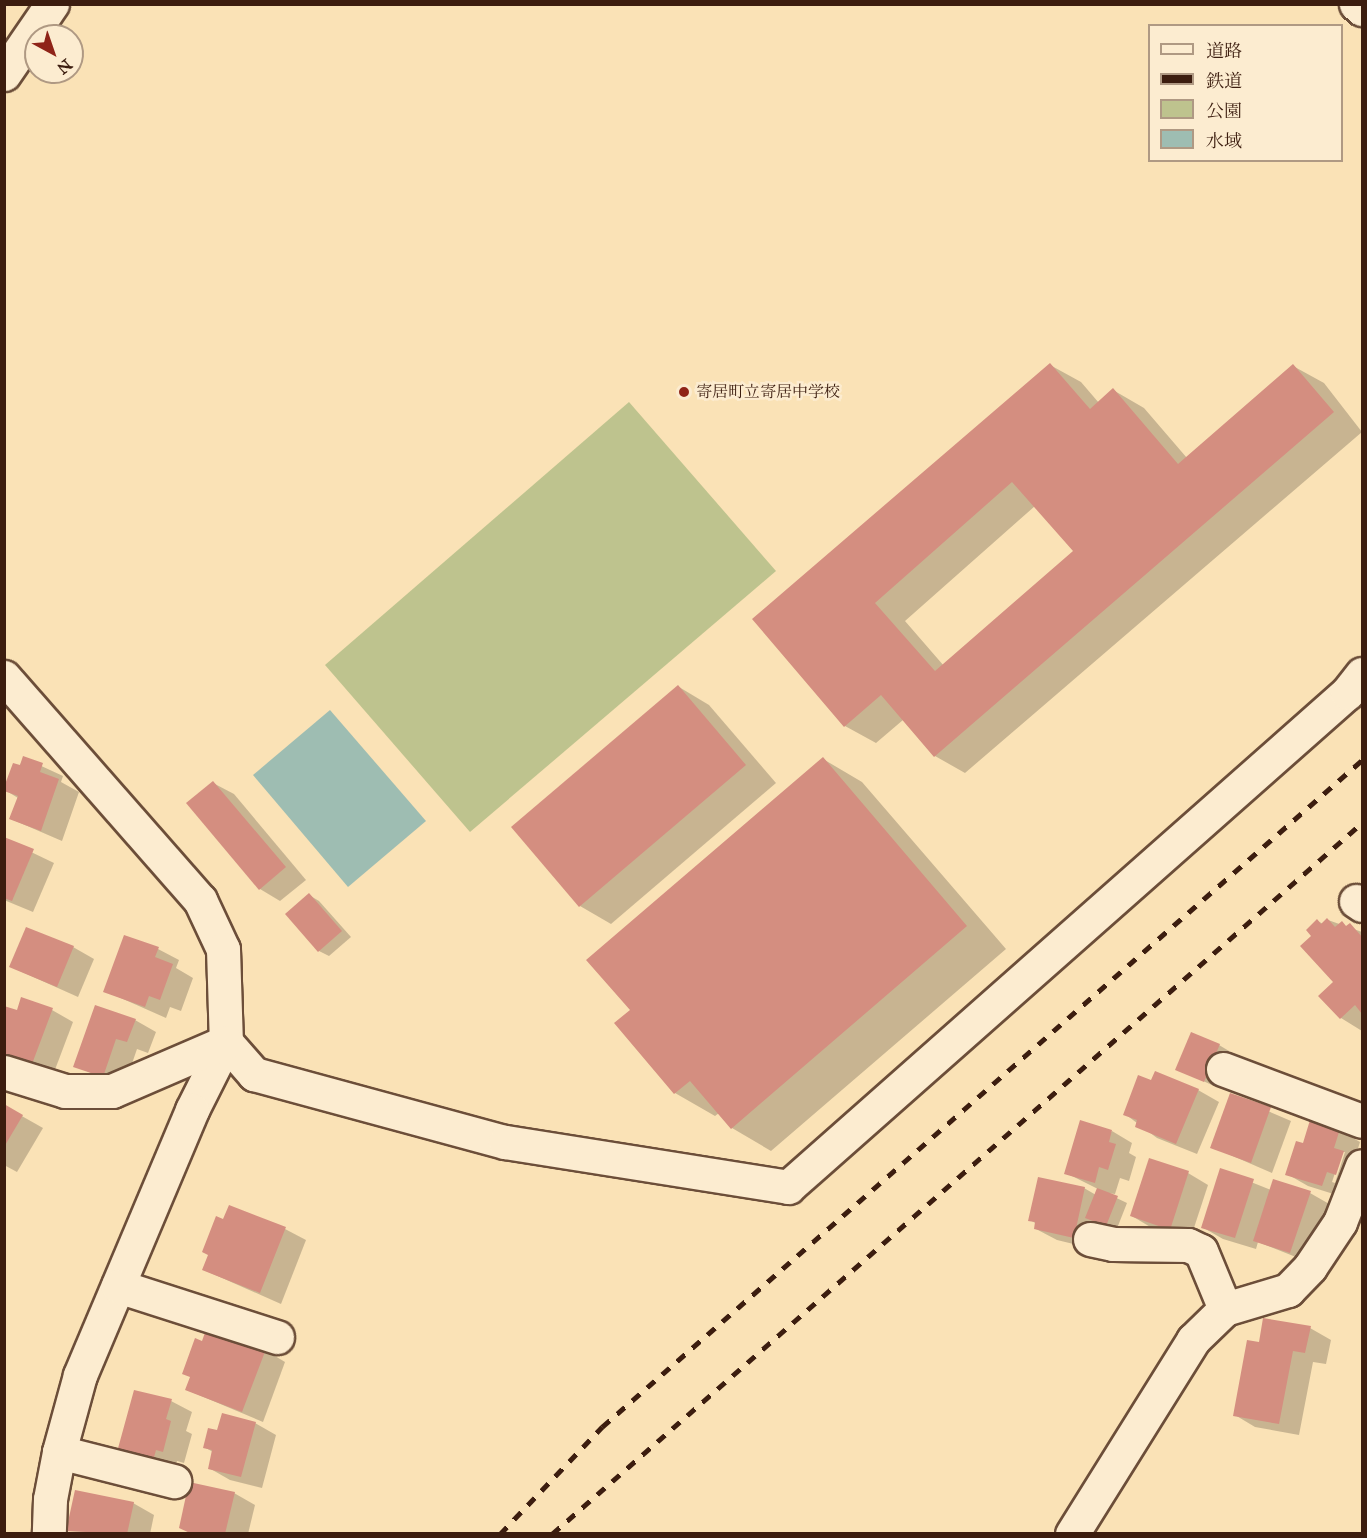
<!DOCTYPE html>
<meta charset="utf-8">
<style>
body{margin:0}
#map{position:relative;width:1367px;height:1538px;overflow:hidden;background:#fae2b6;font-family:"IM FELL Great Primer","Noto Serif JP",serif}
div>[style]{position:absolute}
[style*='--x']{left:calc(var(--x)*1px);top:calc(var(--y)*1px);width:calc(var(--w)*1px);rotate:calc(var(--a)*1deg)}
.green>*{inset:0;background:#bec38e}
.water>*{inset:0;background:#9ebdb2}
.shadow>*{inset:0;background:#0003}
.building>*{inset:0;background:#d48e80}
.roads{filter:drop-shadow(2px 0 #6c4e39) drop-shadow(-2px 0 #6c4e39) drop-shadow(0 2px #6c4e39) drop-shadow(0 -2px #6c4e39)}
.minor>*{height:33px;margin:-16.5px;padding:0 16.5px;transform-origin:16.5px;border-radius:16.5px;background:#fcecd0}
.rail>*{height:4.5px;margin-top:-2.25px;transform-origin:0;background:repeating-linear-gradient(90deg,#3c1d0f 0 10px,transparent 0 20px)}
.dots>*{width:16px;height:16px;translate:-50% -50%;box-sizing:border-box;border:3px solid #fcecd0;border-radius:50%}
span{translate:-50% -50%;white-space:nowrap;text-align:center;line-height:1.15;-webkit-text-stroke:5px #fcecd0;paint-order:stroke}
.poi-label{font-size:16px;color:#3c1d0f}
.left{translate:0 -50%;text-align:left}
.frame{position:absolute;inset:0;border:6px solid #3c1d0f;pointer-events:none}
.legend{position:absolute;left:1148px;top:24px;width:195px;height:138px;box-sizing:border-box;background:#fcecd0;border:2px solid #af9983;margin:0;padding:8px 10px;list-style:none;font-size:18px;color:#3c1d0f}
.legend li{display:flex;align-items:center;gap:12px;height:30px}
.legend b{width:30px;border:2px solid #af9983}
.north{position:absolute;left:24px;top:24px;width:60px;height:60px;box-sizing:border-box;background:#fcecd0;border:2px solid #af9983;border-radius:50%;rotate:140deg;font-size:16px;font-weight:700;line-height:24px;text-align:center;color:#3c1d0f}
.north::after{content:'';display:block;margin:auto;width:21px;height:27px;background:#8f2418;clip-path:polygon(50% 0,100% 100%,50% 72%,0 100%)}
</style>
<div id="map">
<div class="green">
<i style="clip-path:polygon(629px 402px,776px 571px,470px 832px,325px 665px)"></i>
</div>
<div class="water">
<i style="clip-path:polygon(330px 710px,426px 821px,348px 887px,253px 775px)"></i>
</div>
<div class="shadow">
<i style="clip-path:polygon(evenodd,1050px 365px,1081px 382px,1099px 403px,1113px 390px,1144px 408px,1187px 458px,1293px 366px,1324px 383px,1362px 432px,965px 773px,935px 756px,903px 720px,876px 743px,845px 726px,754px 619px,1050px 365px,1035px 506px,1075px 551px,944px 666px,905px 621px,1035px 506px)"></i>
<i style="clip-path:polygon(679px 687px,709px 705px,776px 783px,611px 924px,580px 906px)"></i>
<i style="clip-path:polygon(24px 758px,63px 776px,61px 782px,79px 792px,62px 841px,11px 819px,18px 798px,5px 790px)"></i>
<i style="clip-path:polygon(823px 759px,862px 782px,1006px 949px,771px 1151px,732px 1128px,719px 1113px,715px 1116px,675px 1093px,616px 1024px,632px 1011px)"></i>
<i style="clip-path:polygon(213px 783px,234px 794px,306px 880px,280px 901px,260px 889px)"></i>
<i style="clip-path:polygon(4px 839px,54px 863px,33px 912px,4px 900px)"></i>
<i style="clip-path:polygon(309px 895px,319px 901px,351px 937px,329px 956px,319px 951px)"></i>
<i style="clip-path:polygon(1328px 920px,1362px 932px,1362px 1031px,1341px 1018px,1320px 996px,1335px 982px,1313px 936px,1318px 921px,1323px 924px)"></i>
<i style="clip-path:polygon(73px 947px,94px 959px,78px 997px,11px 967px)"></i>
<i style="clip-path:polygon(158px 949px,179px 960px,176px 968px,193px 978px,181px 1011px,170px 1007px,166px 1018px,105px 991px)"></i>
<i style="clip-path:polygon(52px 1010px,73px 1022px,53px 1075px,4px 1053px,18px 1011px)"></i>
<i style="clip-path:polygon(135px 1020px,156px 1032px,148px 1053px,137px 1049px,124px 1087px,75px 1066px)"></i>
<i style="clip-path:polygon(1219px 1045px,1229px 1051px,1214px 1086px,1177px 1069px)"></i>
<i style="clip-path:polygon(1152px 1081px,1198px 1090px,1219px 1102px,1197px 1154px,1157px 1138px,1125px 1114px)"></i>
<i style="clip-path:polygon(1231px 1095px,1291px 1121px,1272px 1173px,1212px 1147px)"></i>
<i style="clip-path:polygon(4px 1106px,43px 1128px,17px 1172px,4px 1165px)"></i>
<i style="clip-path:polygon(evenodd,1339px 1130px,1360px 1142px,1343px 1197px,1308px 1186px,1287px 1174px,1304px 1145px,1339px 1130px,1342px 1152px,1345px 1152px,1335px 1183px,1332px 1182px,1342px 1152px)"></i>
<i style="clip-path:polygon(1112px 1131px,1132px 1143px,1129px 1153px,1136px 1157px,1129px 1181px,1120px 1178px,1115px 1194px,1106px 1193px,1127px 1203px,1116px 1231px,1100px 1224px,1094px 1249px,1057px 1240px,1036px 1229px,1037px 1224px,1030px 1220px,1084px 1188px,1096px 1195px,1098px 1189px,1066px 1173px)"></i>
<i style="clip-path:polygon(1221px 1170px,1271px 1190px,1310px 1193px,1331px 1205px,1311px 1263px,1258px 1242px,1256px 1249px,1223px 1239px,1202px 1227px)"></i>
<i style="clip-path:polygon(1188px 1173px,1208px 1185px,1190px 1240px,1152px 1228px,1132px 1216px)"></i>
<i style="clip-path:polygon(285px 1229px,306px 1240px,281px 1304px,204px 1270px)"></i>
<i style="clip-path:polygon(1310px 1328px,1331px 1340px,1326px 1364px,1313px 1362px,1299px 1435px,1255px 1427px,1235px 1415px,1260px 1344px)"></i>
<i style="clip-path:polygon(265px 1350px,285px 1362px,263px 1422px,187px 1390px)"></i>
<i style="clip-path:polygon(171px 1401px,192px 1412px,186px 1431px,192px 1434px,184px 1463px,177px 1461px,174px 1472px,139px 1463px)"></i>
<i style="clip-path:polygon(255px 1423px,276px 1435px,262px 1488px,230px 1480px,209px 1468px,213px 1452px,204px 1447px,219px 1432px)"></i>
<i style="clip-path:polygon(234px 1493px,255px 1505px,248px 1534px,192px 1534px)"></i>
<i style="clip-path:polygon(133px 1503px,154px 1515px,150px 1534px,68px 1531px)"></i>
</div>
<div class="building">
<i style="clip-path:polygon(evenodd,1050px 363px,1090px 409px,1113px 388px,1178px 464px,1293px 364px,1334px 412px,934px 757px,881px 695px,844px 727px,752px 619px,1050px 363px,1012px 482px,1073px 551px,935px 671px,875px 603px,1012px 482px)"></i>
<i style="clip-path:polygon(678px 685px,746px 765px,579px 907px,511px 827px)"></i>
<i style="clip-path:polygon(23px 756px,43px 763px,40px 772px,59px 779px,41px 831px,9px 819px,18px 796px,4px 791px,4px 787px,13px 763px,20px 765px)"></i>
<i style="clip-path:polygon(823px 757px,967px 926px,731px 1129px,690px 1081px,674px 1094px,614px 1023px,630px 1010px,586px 960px)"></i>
<i style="clip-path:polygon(213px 781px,286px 867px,259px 890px,186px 803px)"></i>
<i style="clip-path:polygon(4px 837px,34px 849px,12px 901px,4px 898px)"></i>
<i style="clip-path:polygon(309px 893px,342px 931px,318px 952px,285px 914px)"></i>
<i style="clip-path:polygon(1327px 918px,1335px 927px,1342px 921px,1346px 926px,1350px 923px,1362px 937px,1362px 1014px,1355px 1005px,1340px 1019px,1318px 996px,1333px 982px,1300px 946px,1311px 936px,1306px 930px,1317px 919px,1321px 924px)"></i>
<i style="clip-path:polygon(26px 927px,74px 946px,57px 987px,9px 967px)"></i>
<i style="clip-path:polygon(124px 935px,159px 947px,155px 957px,173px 964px,160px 1000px,149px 996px,145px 1007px,103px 992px)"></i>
<i style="clip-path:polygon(21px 997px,53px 1008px,32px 1064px,4px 1054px,4px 1006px,17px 1010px)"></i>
<i style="clip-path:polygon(95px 1005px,136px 1019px,127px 1042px,116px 1039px,103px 1077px,73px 1067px)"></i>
<i style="clip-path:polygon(1191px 1032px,1220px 1044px,1204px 1082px,1175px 1070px)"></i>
<i style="clip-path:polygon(1155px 1071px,1199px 1089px,1176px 1144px,1135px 1127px,1137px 1120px,1123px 1115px,1138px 1075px,1151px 1080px)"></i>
<i style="clip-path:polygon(1230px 1093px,1271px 1107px,1251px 1163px,1210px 1148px)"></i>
<i style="clip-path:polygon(4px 1104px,23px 1115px,4px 1147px)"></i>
<i style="clip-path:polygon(1080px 1120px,1112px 1130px,1109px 1142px,1116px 1144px,1108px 1170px,1099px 1167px,1095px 1183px,1064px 1174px)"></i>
<i style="clip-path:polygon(1310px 1120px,1340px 1129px,1334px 1148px,1344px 1151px,1336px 1175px,1327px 1172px,1322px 1186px,1285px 1175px,1296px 1141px,1303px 1143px)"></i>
<i style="clip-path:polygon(1149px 1158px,1189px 1171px,1170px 1230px,1130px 1216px)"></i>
<i style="clip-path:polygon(1220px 1168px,1254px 1179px,1235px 1238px,1201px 1228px)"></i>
<i style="clip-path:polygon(1038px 1177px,1085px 1187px,1074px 1238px,1034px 1229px,1035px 1222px,1028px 1221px)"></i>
<i style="clip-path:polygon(1273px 1179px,1311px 1191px,1290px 1253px,1253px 1241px)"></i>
<i style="clip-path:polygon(1097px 1188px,1118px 1196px,1106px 1226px,1085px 1218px)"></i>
<i style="clip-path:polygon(229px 1205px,286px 1227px,260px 1293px,202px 1270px,208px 1255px,202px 1252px,216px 1216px,223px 1219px)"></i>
<i style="clip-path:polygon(1263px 1318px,1311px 1326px,1305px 1353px,1293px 1351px,1279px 1424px,1233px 1416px,1247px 1340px,1259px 1342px)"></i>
<i style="clip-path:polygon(207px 1327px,266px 1349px,242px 1412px,185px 1390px,190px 1377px,182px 1374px,195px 1338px,202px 1341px)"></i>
<i style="clip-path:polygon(134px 1390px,172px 1399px,166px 1419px,171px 1421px,163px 1452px,156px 1450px,153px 1461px,117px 1452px)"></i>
<i style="clip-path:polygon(222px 1413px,256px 1422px,241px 1477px,208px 1469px,212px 1450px,203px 1448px,208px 1428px,217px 1430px)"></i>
<i style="clip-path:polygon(189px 1482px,235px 1492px,225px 1534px,192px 1534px,179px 1528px)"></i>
<i style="clip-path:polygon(75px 1490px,134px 1502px,127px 1534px,66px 1531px)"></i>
</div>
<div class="roads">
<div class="minor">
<i style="--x:1356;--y:4;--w:8;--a:40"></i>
<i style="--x:4;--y:74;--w:85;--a:-55.6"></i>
<i style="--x:4;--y:677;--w:297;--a:48.7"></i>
<i style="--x:200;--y:900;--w:54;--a:64.9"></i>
<i style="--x:223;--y:949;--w:93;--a:88.2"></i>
<i style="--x:226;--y:1042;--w:76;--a:116.6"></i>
<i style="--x:192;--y:1110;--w:288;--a:112.9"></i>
<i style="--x:80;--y:1375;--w:80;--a:105.3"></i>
<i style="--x:59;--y:1452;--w:48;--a:100.8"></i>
<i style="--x:50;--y:1499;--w:35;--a:92"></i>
<i style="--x:1356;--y:901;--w:7;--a:34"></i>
<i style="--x:226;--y:1042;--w:43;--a:48.8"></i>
<i style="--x:254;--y:1074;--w:260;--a:15.2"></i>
<i style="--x:505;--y:1142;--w:287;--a:9"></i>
<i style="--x:788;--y:1187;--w:746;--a:-41.47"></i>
<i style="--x:1347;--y:693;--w:24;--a:-52"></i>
<i style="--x:1223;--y:1069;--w:148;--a:20.5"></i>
<i style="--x:4;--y:1072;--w:64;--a:17.3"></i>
<i style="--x:65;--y:1091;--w:47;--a:0"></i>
<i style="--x:112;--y:1091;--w:124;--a:-23.3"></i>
<i style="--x:1090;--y:1239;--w:24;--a:12"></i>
<i style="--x:1113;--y:1244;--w:75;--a:0.8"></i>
<i style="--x:1188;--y:1245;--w:14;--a:25"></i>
<i style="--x:1201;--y:1251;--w:63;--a:67.5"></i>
<i style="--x:118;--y:1286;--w:167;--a:17.8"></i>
<i style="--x:59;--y:1452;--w:119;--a:14.2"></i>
<i style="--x:1072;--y:1534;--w:229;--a:-58"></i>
<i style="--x:1193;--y:1340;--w:45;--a:-44.1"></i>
<i style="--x:1225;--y:1309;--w:66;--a:-16.8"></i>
<i style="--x:1288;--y:1290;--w:32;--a:-46"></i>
<i style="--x:1310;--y:1267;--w:54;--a:-56.3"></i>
<i style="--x:1340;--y:1222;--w:60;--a:-68.6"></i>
</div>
</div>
<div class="rail">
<i style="--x:500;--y:1534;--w:148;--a:-46.4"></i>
<i style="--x:602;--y:1427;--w:1011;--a:-41.27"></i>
<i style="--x:552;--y:1534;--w:1078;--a:-41.28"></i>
</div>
<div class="dots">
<i style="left:684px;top:392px;background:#8f2418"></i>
</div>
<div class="poi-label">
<span class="left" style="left:696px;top:392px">寄居町立寄居中学校</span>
</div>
<div class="frame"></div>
<ul class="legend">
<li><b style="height:8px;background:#fcecd0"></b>道路</li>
<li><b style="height:8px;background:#3c1d0f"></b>鉄道</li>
<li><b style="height:16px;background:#bec38e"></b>公園</li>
<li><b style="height:16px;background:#9ebdb2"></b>水域</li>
</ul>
<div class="north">N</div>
</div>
